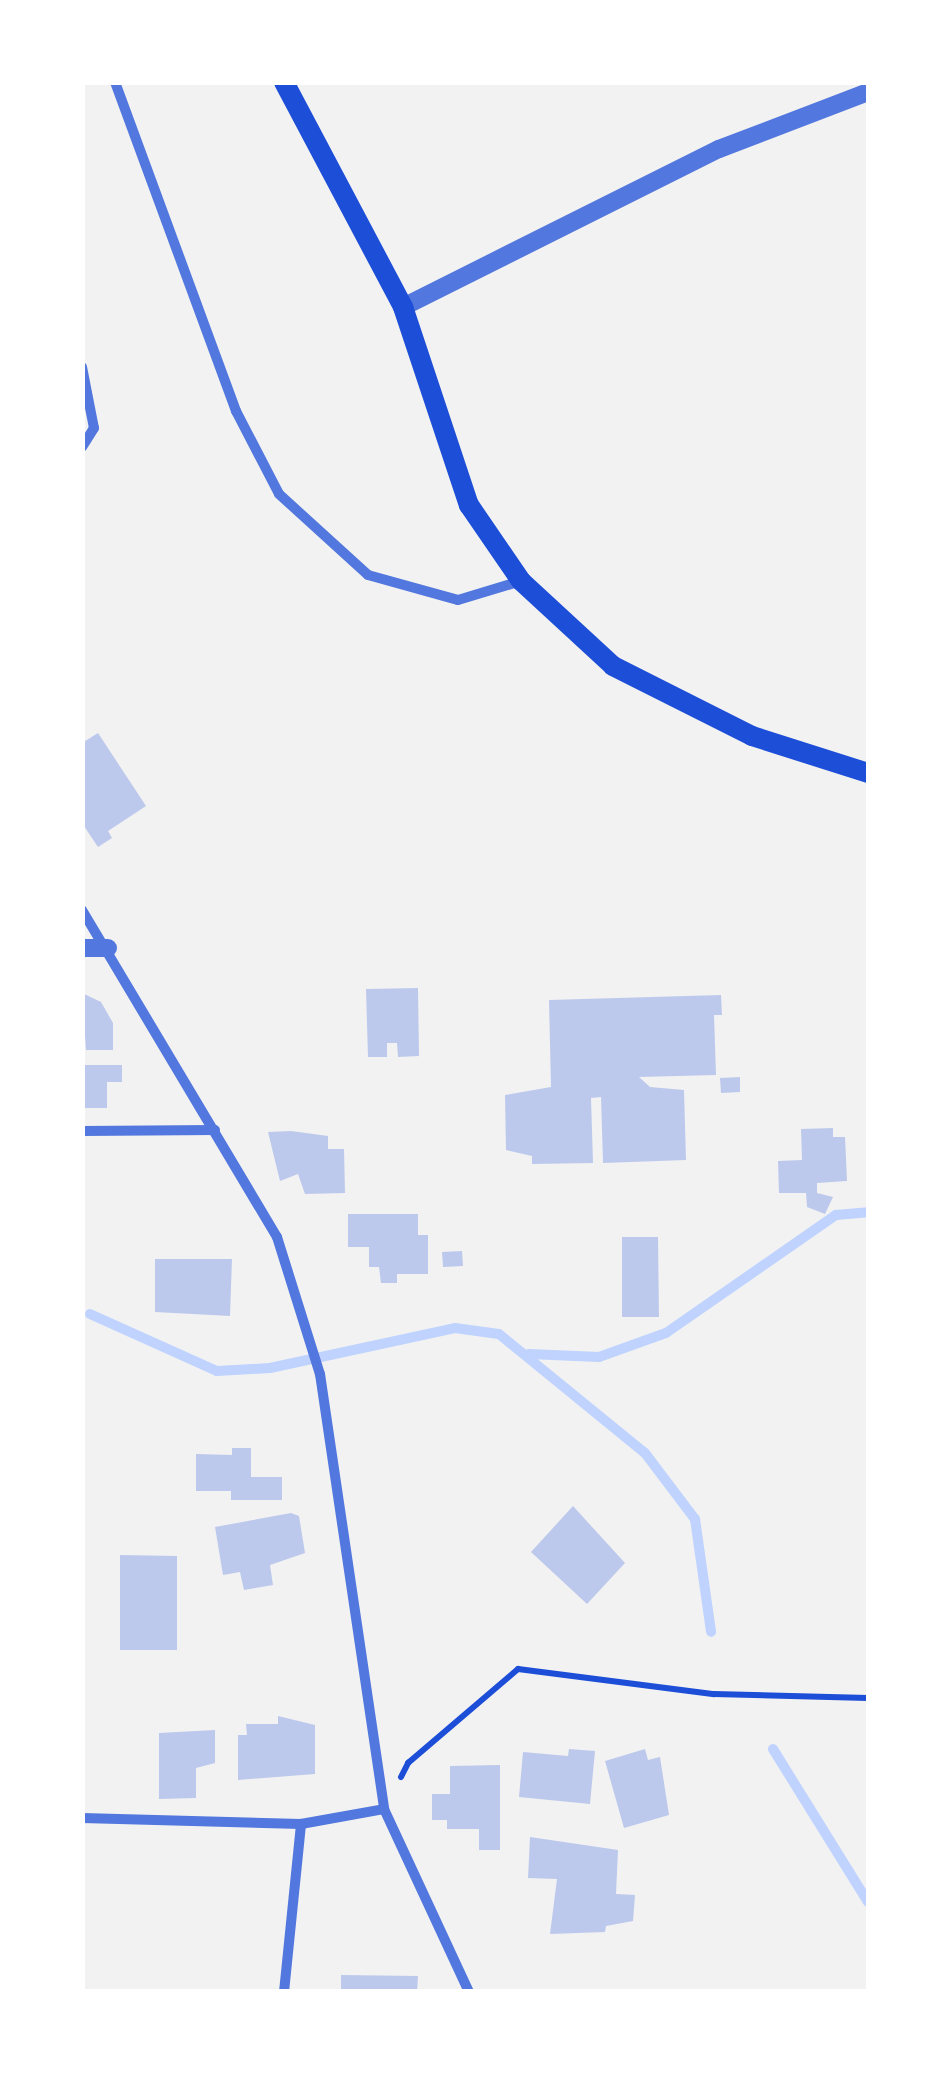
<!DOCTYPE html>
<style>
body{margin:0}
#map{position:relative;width:951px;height:2074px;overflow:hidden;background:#f2f2f2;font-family:Poppins,sans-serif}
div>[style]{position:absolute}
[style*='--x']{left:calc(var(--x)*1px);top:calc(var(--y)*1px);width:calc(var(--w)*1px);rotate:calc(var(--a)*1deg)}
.stream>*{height:10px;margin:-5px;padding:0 5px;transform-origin:5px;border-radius:5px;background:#bfd3fe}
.building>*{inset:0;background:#bdc9ec}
.path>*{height:6px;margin:-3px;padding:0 3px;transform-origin:3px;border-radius:3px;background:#1d4ed8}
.minor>*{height:10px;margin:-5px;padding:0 5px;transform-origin:5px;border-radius:5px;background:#5277de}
.tertiary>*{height:18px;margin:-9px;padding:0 9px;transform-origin:9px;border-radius:9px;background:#5277de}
.secondary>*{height:20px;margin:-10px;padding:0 10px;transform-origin:10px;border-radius:10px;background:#1d4ed8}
span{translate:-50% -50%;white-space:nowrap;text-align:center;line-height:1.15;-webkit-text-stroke:9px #fff;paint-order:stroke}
.frame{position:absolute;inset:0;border:85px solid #fff;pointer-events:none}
</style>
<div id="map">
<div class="stream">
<i style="--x:90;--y:1314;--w:139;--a:24.2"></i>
<i style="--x:217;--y:1371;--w:53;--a:-3.2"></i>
<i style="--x:270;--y:1368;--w:189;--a:-12.2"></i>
<i style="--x:455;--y:1328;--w:44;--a:7.8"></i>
<i style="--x:499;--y:1334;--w:188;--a:39.2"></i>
<i style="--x:645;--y:1453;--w:83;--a:52.9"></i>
<i style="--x:695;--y:1519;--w:114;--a:81.9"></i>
<i style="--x:529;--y:1354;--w:70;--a:2.5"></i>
<i style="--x:599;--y:1357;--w:71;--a:-19.7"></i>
<i style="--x:666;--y:1333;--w:207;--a:-34.8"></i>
<i style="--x:836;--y:1215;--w:32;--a:-5"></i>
<i style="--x:773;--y:1749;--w:180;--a:58.2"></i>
</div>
<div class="building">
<i style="clip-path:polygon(98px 733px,146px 806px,108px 831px,112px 838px,98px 847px,82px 823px,82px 743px)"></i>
<i style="clip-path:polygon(418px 988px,419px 1056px,398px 1057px,397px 1043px,387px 1043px,387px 1057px,368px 1057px,366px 989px)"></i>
<i style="clip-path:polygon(82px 993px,101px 1002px,113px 1023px,113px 1050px,86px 1050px)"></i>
<i style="clip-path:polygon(721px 995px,722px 1015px,714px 1015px,716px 1075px,639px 1077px,650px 1087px,684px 1090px,686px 1160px,603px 1163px,601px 1097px,591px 1098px,593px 1163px,532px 1164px,532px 1156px,506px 1150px,505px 1095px,551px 1087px,549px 1000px)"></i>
<i style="clip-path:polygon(82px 1065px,122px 1065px,122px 1082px,107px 1082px,107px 1108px,82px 1108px)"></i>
<i style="clip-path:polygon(740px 1077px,740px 1092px,721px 1093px,720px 1078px)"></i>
<i style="clip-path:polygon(833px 1128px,833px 1137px,845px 1137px,847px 1181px,817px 1183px,817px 1193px,833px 1197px,825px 1214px,807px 1207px,806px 1193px,779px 1193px,778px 1161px,802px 1160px,801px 1129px)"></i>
<i style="clip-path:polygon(291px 1131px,328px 1136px,328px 1149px,344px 1149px,345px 1193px,305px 1194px,298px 1174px,280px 1181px,268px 1132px)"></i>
<i style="clip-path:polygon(348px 1214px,418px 1214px,418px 1235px,428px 1235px,428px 1274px,397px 1274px,397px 1283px,381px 1283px,379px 1267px,369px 1267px,369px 1247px,348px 1247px)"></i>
<i style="clip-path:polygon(622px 1237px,658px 1237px,659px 1317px,622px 1317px)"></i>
<i style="clip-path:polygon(462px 1251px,463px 1266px,443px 1267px,442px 1252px)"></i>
<i style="clip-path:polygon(155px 1259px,232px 1259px,230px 1316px,155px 1312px)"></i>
<i style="clip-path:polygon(232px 1448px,251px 1448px,251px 1477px,282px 1477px,282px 1500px,231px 1500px,231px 1491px,196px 1491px,196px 1454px,232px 1455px)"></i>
<i style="clip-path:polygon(573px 1506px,625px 1563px,587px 1604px,531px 1552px)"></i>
<i style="clip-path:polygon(291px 1513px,299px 1516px,305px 1553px,270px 1565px,273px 1585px,244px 1590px,240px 1572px,223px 1575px,215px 1527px)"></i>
<i style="clip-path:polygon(120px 1555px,177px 1556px,177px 1650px,120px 1650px)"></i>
<i style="clip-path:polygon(278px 1716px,315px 1725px,315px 1774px,238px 1780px,238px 1735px,247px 1735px,246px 1724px,278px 1724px)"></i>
<i style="clip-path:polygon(215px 1730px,215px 1763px,196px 1768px,196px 1798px,159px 1799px,159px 1733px)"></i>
<i style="clip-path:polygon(569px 1749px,595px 1751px,590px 1804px,519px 1797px,523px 1752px,568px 1756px)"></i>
<i style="clip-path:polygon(645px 1749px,648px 1760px,660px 1757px,669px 1815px,624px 1828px,605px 1761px)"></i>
<i style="clip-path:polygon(500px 1765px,500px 1850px,479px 1850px,479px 1829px,447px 1829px,447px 1820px,432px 1820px,432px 1794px,450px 1794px,450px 1766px)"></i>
<i style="clip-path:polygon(530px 1837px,618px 1850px,616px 1894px,635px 1895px,633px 1921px,606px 1926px,605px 1932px,550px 1934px,557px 1879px,528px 1878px)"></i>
<i style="clip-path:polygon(341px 1975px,418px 1976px,417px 1992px,341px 1992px)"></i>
</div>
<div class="path">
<i style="--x:401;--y:1777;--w:16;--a:-63"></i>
<i style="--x:408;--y:1763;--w:145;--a:-40.5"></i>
<i style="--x:518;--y:1669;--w:198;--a:7.3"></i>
<i style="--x:714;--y:1694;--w:154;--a:1.5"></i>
</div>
<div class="minor">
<i style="--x:115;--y:82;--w:351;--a:69.8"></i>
<i style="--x:236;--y:411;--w:93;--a:62.6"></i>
<i style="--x:279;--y:494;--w:120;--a:42.3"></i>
<i style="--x:368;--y:575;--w:93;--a:15.5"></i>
<i style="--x:458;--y:600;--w:66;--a:-16.8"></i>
<i style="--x:82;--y:367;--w:62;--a:78.9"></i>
<i style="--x:94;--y:428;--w:22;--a:122"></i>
<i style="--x:82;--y:910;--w:381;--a:59.2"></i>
<i style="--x:277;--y:1237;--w:144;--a:72.6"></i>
<i style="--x:320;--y:1374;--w:440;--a:81.6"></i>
<i style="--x:384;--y:1809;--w:202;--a:65.1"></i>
<i style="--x:82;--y:1131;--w:133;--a:-0.4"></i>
<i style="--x:82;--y:1818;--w:219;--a:1.6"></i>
<i style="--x:301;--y:1824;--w:84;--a:-10.2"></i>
<i style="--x:284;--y:1992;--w:169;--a:-84.2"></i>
</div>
<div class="tertiary">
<i style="--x:403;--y:307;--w:353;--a:-26.6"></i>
<i style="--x:719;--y:149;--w:160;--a:-20.9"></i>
<i style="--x:82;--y:948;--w:26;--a:0"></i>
</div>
<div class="secondary">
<i style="--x:284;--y:82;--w:255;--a:62.1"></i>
<i style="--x:403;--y:307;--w:209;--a:71.6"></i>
<i style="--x:469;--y:505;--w:92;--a:55.6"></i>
<i style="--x:521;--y:581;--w:125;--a:42.7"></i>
<i style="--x:613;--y:666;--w:156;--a:26.7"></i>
<i style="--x:752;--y:736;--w:122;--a:17.7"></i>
</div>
<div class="frame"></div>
</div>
